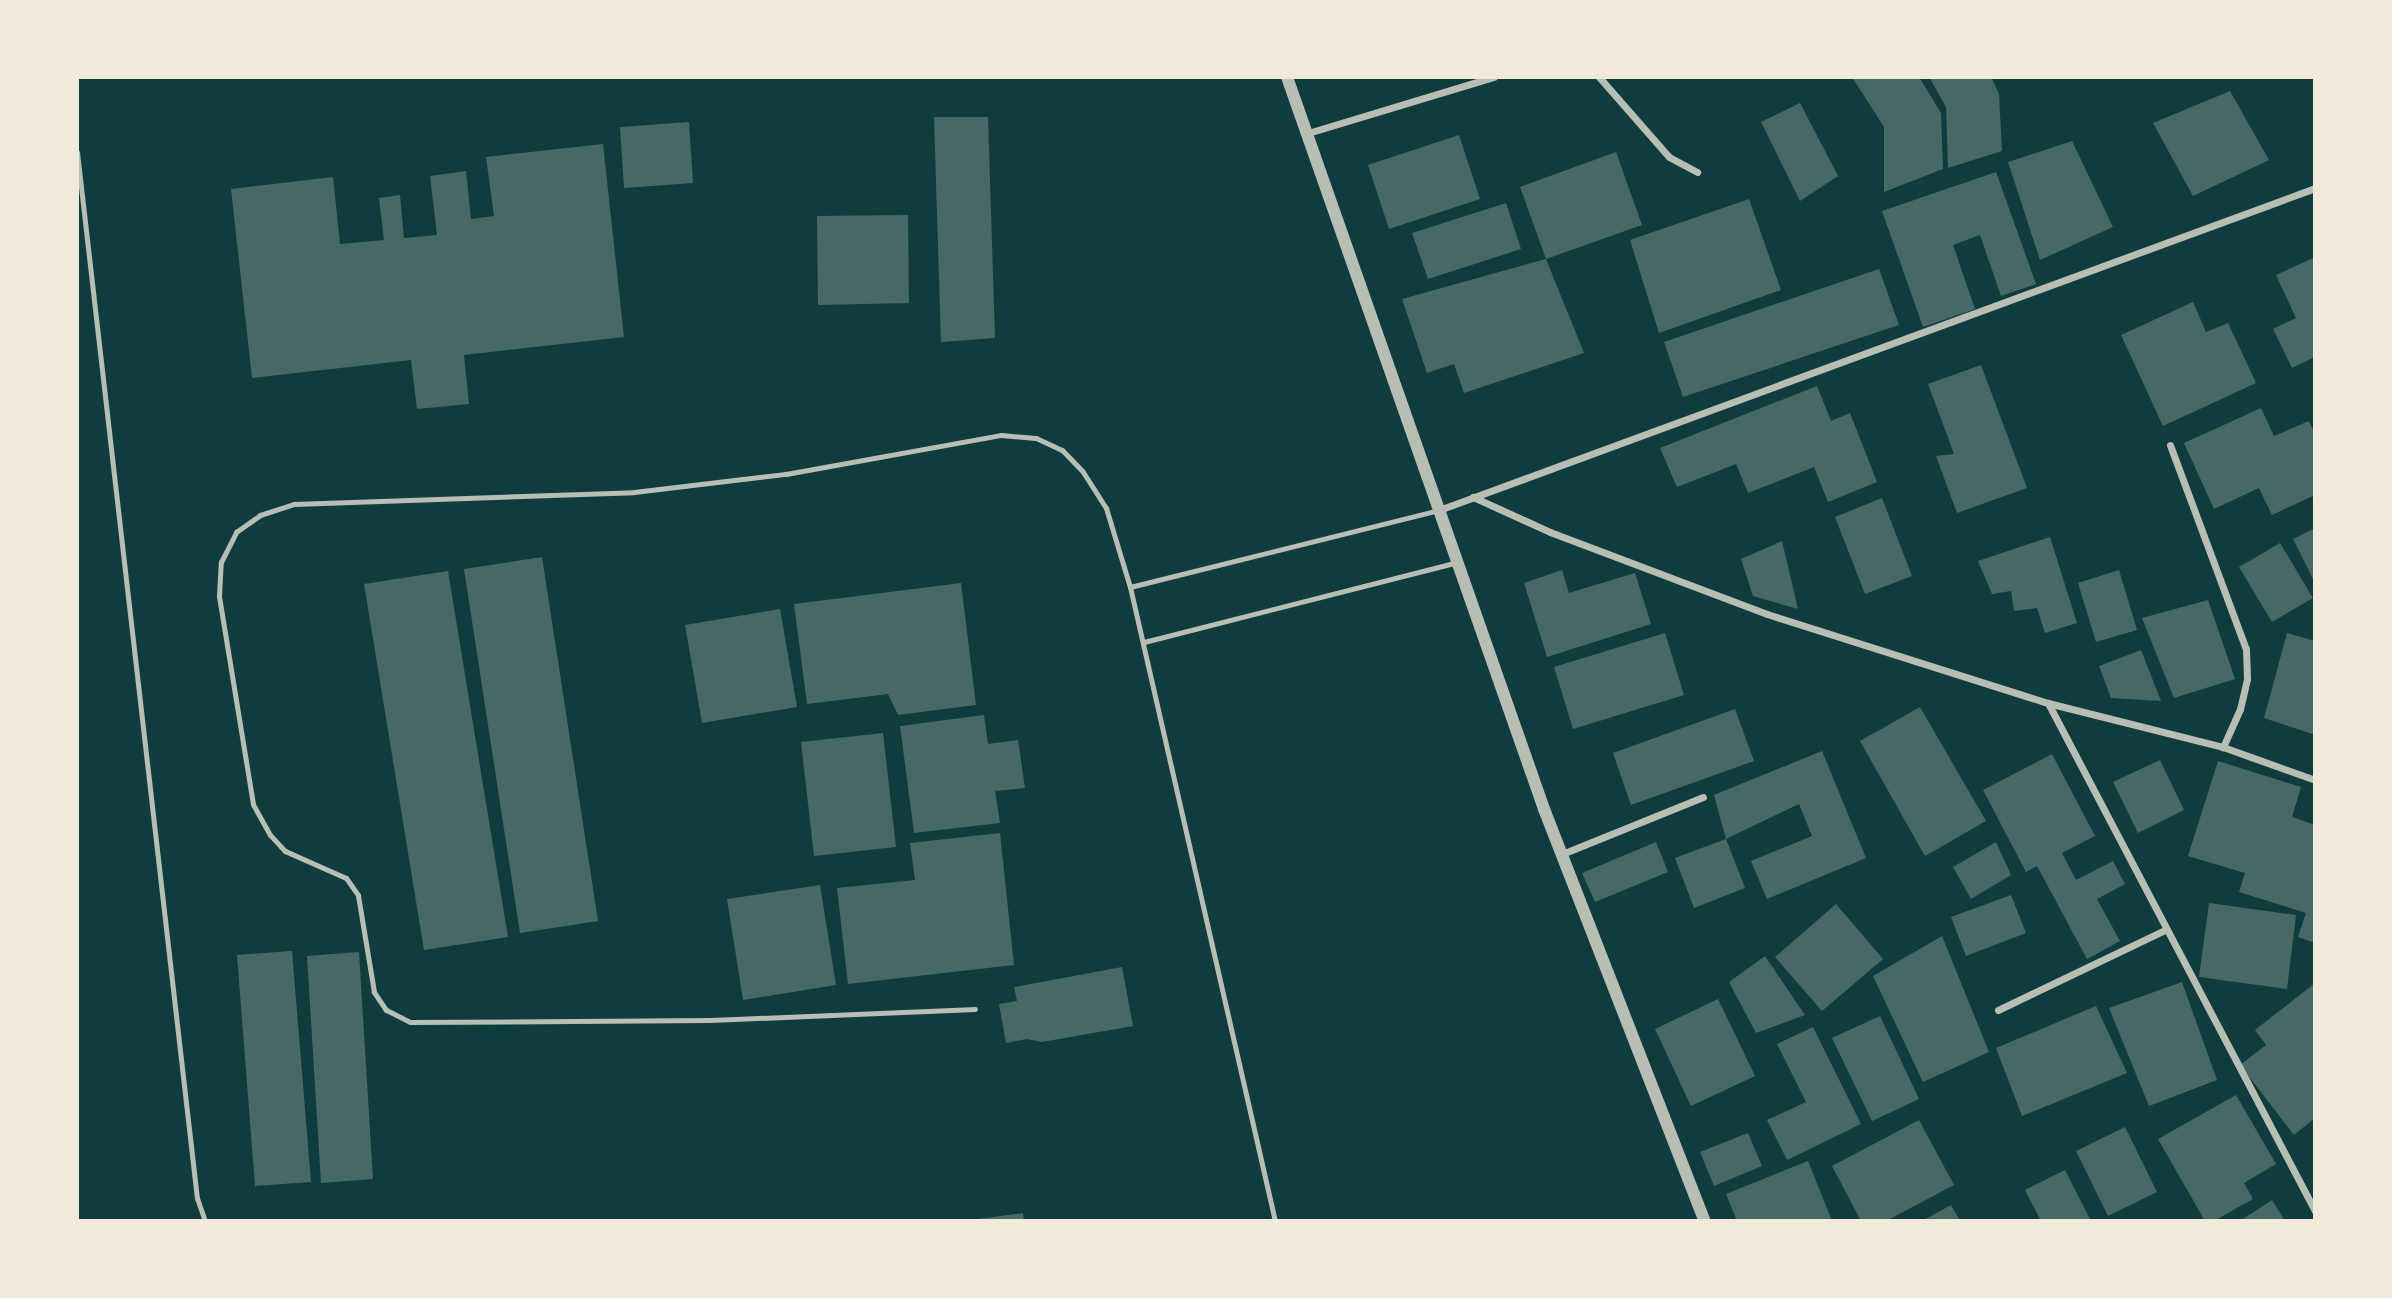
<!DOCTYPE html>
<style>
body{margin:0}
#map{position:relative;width:2392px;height:1298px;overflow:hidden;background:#0f3d3e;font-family:Signika,sans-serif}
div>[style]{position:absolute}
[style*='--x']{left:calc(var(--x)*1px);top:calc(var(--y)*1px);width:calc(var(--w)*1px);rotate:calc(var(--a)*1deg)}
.building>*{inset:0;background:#486865}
.service>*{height:5px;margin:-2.5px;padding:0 2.5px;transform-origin:2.5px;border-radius:2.5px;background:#b8beb3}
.minor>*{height:7px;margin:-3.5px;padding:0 3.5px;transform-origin:3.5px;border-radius:3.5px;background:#b8beb3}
.tertiary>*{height:12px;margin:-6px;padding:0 6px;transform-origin:6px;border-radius:6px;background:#b8beb3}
span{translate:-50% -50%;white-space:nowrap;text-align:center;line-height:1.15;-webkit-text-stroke:5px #f1e9da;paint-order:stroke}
.frame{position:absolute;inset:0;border:79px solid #f1e9da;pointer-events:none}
</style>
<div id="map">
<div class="building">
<i style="clip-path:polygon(1852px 77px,1919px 77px,1941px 113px,1943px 169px,1884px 192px,1884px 127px)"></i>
<i style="clip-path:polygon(1929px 77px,1991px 77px,1999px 94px,2002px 151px,1948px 168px,1946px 107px)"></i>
<i style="clip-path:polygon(2230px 91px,2269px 160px,2193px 196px,2153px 123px)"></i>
<i style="clip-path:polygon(1800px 103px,1838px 176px,1800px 201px,1761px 122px)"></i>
<i style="clip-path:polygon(934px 117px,988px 117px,995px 338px,941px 342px)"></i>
<i style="clip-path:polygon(689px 122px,693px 183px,624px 188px,620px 127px)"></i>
<i style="clip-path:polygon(1459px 135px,1480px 199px,1389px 229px,1368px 165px)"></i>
<i style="clip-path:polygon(2072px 141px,2113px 227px,2040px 260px,2008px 162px)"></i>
<i style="clip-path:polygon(603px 144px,624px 337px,464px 355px,469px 404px,417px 409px,411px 360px,252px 378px,231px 189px,333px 177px,340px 244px,384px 240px,379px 198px,400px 195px,404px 238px,437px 235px,430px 176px,466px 171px,471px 219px,494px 216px,486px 157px)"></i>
<i style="clip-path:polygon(1616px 152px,1642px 225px,1546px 259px,1520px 187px)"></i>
<i style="clip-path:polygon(1996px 172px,2036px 284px,2001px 296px,1980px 235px,1953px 245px,1975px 309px,1923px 327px,1882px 211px)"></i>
<i style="clip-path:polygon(1749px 199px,1781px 290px,1659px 333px,1630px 240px)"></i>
<i style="clip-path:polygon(1506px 203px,1521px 249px,1428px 279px,1412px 233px)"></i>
<i style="clip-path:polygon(908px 215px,909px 303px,818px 305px,817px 216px)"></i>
<i style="clip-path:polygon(2315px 257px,2315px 357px,2292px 368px,2273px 329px,2296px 318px,2276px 275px)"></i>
<i style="clip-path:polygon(1546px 259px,1584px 353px,1464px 393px,1454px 364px,1427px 373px,1402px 299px)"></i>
<i style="clip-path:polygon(1879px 269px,1899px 325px,1683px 397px,1664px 342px)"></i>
<i style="clip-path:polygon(2193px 302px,2206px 332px,2228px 323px,2256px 383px,2163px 426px,2121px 335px)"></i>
<i style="clip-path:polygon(1981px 365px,2027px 488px,1957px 513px,1936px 456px,1954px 454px,1928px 384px)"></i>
<i style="clip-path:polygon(1817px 386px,1831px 421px,1850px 413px,1877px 482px,1828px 502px,1814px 467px,1748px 493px,1736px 464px,1677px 487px,1660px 448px)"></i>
<i style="clip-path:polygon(2261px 408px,2274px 436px,2309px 421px,2315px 434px,2315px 495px,2272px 515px,2259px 488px,2214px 509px,2184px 443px)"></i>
<i style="clip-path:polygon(1882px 498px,1912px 576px,1865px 594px,1835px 517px)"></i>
<i style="clip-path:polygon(2315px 528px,2315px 583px,2293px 539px)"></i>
<i style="clip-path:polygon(2050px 537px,2077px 623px,2045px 633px,2037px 608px,2014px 611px,2011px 591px,1992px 594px,1978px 561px)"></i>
<i style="clip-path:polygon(1782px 541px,1798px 609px,1753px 596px,1741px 559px)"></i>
<i style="clip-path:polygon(2280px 543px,2313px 598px,2272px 622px,2239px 567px)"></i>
<i style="clip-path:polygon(542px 557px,598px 921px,520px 933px,464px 569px)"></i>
<i style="clip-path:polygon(1562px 570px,1569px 593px,1635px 573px,1651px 624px,1547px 657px,1524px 583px)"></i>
<i style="clip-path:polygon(2119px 570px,2137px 630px,2096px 642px,2078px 583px)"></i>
<i style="clip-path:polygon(448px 571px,508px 937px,424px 950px,364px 584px)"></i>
<i style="clip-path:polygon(961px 583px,976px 705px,898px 715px,888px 694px,807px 704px,794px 604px)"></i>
<i style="clip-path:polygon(2208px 600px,2235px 679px,2174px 698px,2142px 618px)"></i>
<i style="clip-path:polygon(780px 609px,797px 707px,702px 723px,685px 625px)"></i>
<i style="clip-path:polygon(1665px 633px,1684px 695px,1573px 729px,1554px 667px)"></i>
<i style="clip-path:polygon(2287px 633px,2315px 641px,2315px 735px,2264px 718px)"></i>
<i style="clip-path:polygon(2141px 650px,2161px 701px,2111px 698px,2099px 666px)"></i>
<i style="clip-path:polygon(1920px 707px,1986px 821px,1925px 856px,1860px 741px)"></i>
<i style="clip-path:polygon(1735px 709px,1754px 761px,1631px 805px,1613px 753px)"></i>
<i style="clip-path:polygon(984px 715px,988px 744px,1018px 740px,1025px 788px,995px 791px,1000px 823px,914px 833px,900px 726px)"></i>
<i style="clip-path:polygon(883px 733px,896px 847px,814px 856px,801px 742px)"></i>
<i style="clip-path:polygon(1822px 751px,1866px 858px,1767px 899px,1751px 861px,1812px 836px,1799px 804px,1726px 839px,1714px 795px)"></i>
<i style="clip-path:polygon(2052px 754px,2095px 836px,2062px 853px,2076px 880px,2113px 861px,2125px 884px,2097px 899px,2120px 941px,2087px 959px,2037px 866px,2026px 872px,1983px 790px)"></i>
<i style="clip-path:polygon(2160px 760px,2184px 810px,2138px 833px,2113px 782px)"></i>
<i style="clip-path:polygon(2218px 761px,2301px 787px,2292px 817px,2315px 825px,2315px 943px,2298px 937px,2306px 913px,2239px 892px,2245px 873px,2188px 856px)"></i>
<i style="clip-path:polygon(1000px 833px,1014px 965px,848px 984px,837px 888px,915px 880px,910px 843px)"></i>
<i style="clip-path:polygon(1726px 839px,1745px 888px,1694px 908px,1675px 858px)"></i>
<i style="clip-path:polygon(1656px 842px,1668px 872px,1595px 902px,1582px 873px)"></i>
<i style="clip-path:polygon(1996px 842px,2011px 875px,1971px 899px,1953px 867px)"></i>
<i style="clip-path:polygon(820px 885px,836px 985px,743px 1000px,727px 899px)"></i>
<i style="clip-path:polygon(2011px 895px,2026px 933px,1966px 956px,1951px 917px)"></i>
<i style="clip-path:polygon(2209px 903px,2296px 915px,2287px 989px,2199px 977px)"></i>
<i style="clip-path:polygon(1836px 904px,1883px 959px,1822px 1011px,1775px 957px)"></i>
<i style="clip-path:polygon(1942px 936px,1989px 1052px,1923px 1082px,1873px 976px)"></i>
<i style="clip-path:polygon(292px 951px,311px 1182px,255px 1186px,237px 955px)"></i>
<i style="clip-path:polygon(359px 952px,373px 1179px,321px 1183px,307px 956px)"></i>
<i style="clip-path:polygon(1765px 956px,1805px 1015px,1756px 1033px,1729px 982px)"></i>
<i style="clip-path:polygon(1122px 967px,1133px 1026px,1042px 1042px,1027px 1039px,1006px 1043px,999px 1004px,1017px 1001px,1014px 987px)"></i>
<i style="clip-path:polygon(2182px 982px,2217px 1080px,2149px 1106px,2109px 1008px)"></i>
<i style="clip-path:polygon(2315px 983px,2315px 1118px,2294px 1135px,2240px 1065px,2266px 1045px,2255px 1030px)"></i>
<i style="clip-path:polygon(1718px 999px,1755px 1076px,1691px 1106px,1655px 1029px)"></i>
<i style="clip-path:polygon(2096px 1006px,2127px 1073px,2022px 1116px,1996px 1048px)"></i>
<i style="clip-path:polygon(1880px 1016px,1919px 1099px,1872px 1121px,1832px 1038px)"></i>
<i style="clip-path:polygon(1813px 1027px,1861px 1124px,1787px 1160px,1767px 1120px,1806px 1102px,1777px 1044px)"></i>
<i style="clip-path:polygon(2236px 1095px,2276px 1164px,2244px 1183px,2253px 1199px,2214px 1221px,2205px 1221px,2158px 1139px)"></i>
<i style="clip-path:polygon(1919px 1120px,1954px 1185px,1886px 1221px,1861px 1221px,1832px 1166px)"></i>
<i style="clip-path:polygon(2125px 1127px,2157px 1192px,2108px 1216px,2076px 1151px)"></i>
<i style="clip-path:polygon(1748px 1133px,1762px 1166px,1714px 1186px,1700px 1152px)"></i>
<i style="clip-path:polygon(1808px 1161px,1832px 1221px,1737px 1221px,1726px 1194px)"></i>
<i style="clip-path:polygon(2065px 1170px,2091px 1221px,2041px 1221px,2025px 1190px)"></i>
<i style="clip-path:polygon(2272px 1200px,2285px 1221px,2240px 1221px)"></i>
<i style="clip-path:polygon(1951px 1205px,1960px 1221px,1922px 1221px)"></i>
<i style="clip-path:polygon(1023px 1213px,1024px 1221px,978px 1221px,978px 1219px)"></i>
</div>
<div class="service">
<i style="--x:77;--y:152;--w:1053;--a:83.46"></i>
<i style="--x:197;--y:1198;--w:24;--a:71"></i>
<i style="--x:1130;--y:587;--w:318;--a:-14"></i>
<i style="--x:1144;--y:642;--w:323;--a:-14.3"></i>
<i style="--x:975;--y:1009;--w:265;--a:177.6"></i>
<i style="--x:710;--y:1020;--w:300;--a:179.6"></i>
<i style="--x:410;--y:1022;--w:27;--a:-153"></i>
<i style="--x:386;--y:1010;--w:22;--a:-124"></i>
<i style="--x:374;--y:992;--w:98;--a:-99.4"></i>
<i style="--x:358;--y:895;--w:21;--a:-125"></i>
<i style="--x:346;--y:878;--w:67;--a:-156.1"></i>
<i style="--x:285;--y:851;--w:22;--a:-133"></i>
<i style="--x:270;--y:835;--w:35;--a:-119"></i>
<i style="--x:253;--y:804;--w:211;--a:-99.3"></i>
<i style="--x:219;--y:596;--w:34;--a:-87"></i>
<i style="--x:221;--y:562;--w:34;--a:-63"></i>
<i style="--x:236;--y:532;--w:29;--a:-35"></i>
<i style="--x:260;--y:515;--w:36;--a:-18"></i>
<i style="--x:294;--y:504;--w:340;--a:-2"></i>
<i style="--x:634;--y:492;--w:153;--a:-6.8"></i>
<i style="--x:786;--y:474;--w:219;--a:-10.3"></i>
<i style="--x:1001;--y:435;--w:35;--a:5"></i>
<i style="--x:1036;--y:438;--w:29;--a:25"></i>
<i style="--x:1062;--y:450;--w:30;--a:46"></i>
<i style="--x:1083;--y:472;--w:43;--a:57.4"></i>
<i style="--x:1106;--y:508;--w:83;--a:73.1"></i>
<i style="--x:1130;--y:587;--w:650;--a:77.12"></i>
</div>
<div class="minor">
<i style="--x:1599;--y:77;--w:106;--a:48.8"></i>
<i style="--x:1669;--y:157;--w:32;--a:28"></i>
<i style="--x:1308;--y:133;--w:194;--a:-16.8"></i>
<i style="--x:2170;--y:445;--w:218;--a:69.6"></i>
<i style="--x:2246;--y:649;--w:30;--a:88"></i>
<i style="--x:2247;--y:679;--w:31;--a:103"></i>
<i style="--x:2240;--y:709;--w:42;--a:114.1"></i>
<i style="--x:1473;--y:497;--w:85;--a:24.4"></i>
<i style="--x:1550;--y:532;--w:232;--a:20.7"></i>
<i style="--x:1767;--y:614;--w:295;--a:17.6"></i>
<i style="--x:2048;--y:703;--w:180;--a:14.1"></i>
<i style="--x:2223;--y:747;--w:98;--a:19.7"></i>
<i style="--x:1439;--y:510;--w:933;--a:-20.18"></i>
<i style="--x:2048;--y:703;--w:574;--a:62.27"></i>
<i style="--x:1562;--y:854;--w:152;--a:-22"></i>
<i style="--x:1998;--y:1010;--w:187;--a:-25.6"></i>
</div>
<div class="tertiary">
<i style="--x:1287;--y:77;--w:776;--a:70.65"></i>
<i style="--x:1544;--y:809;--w:442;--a:68.7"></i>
</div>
<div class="frame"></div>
</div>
